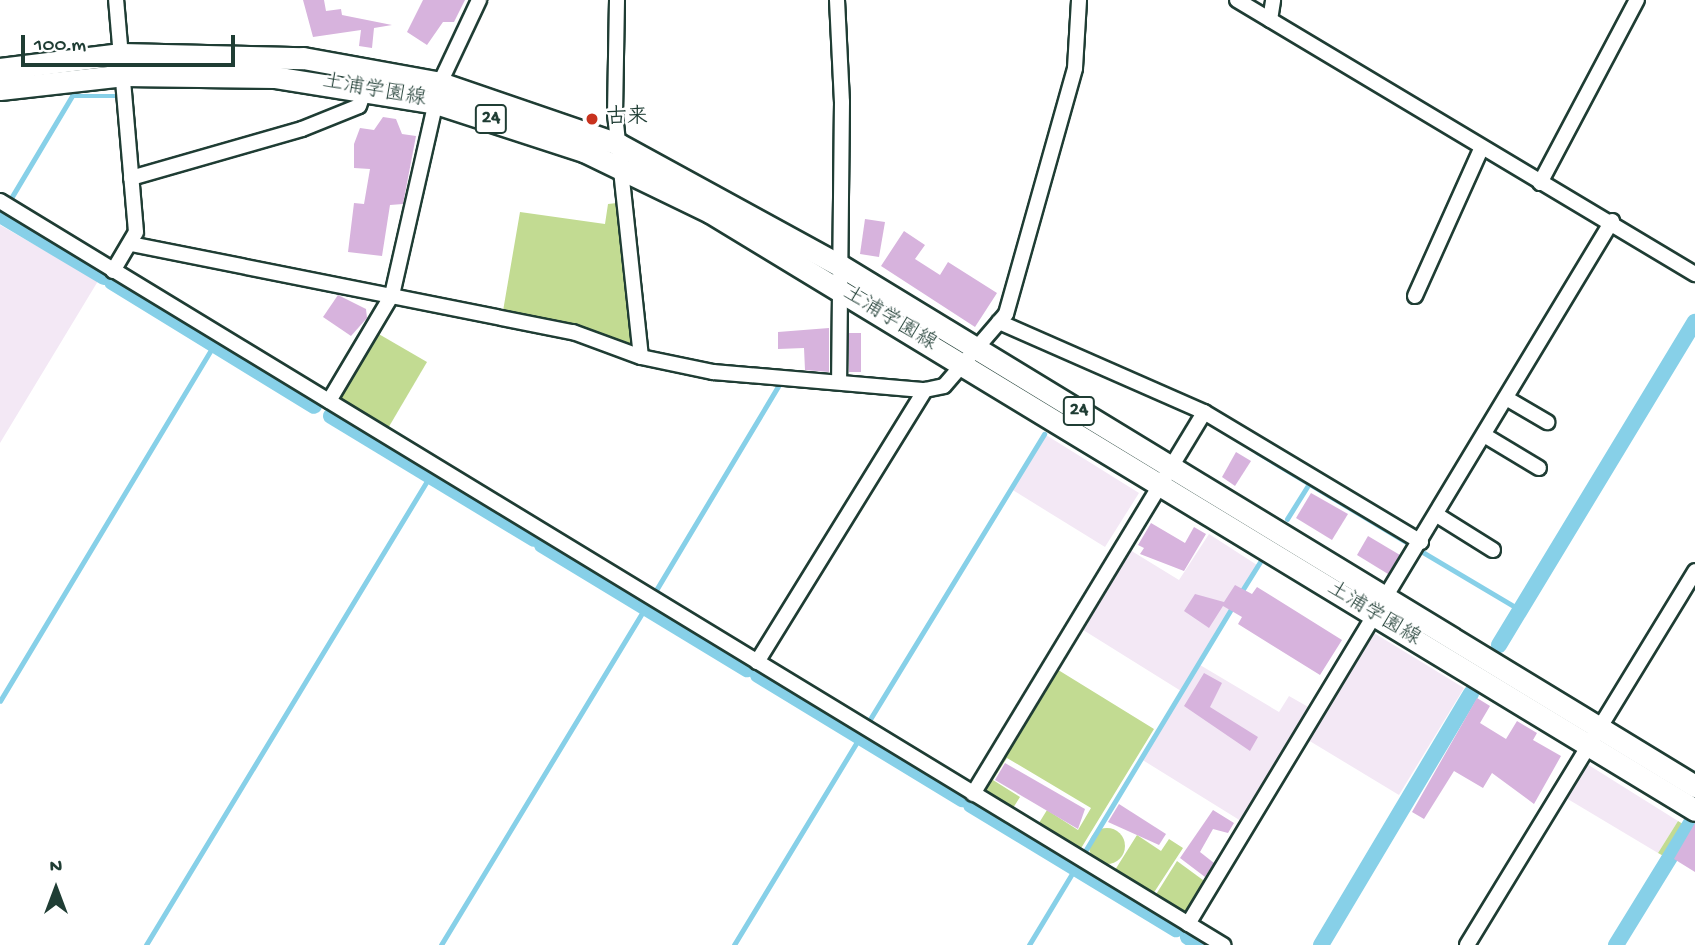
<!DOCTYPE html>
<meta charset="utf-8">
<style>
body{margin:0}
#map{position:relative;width:1695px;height:945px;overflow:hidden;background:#fff;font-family:"Gochi Hand","Klee One",sans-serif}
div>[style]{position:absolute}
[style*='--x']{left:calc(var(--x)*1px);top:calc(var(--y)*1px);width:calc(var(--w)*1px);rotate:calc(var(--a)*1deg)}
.built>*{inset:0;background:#f3e8f5}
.green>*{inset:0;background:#c2db92}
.round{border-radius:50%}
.stream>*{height:4.5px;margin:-2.25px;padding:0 2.25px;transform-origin:2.25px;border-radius:2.25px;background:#87d0e8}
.canal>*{height:16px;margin:-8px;padding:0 8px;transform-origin:8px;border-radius:8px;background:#87d0e8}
.building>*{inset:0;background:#d7b3dd}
.roads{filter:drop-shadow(2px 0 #1f3d34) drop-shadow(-2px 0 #1f3d34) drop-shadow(0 2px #1f3d34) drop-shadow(0 -2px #1f3d34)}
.minor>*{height:14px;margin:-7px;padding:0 7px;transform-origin:7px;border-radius:7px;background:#fff}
.primary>*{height:21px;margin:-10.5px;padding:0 10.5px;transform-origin:10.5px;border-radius:10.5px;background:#fff}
.dots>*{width:19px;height:19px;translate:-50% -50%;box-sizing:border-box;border:4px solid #fff;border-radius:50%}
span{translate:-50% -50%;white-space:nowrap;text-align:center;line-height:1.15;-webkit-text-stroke:5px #fff;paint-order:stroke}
.shield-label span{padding:2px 5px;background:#fff;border:2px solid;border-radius:5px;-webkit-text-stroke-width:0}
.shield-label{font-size:19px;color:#1f3d34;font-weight:700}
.street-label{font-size:21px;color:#1f3d34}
.poi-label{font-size:21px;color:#1f3d34;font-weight:700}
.left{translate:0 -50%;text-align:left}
.north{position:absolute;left:21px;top:854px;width:70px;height:70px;-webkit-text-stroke:5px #fff;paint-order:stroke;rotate:0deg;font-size:19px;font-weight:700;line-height:28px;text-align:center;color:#1f3d34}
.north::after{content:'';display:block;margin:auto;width:24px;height:32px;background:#1f3d34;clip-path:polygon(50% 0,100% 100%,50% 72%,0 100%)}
.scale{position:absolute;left:21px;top:35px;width:214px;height:32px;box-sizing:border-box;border:4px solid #1f3d34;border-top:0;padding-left:9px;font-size:21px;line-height:24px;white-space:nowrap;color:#1f3d34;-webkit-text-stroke:5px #fff;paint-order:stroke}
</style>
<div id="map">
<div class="built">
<i style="clip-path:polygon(0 225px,98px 281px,0 443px)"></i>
<i style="clip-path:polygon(1046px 435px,1139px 493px,1105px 547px,1011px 489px)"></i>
<i style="clip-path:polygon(1209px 534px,1257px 565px,1181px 691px,1080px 628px,1130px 550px,1179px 580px)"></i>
<i style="clip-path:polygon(1374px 633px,1464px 688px,1399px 795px,1308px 740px)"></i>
<i style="clip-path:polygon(1200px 665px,1279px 712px,1289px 696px,1310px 708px,1241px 821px,1141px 759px)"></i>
<i style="clip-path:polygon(1587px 764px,1678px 821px,1658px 853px,1566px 798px)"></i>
</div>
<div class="green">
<i style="clip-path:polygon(617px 203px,631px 344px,503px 311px,520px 212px,605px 224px,608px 204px)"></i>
<i style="clip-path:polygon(377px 333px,427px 362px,387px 430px,339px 400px)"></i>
<i style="clip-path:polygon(1055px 668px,1154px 729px,1080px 850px,1039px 823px,1047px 810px,1078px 830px,1091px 808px,1007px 758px,993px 780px,1020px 797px,1013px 808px,981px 788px)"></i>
<i style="clip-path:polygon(1678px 821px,1686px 826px,1667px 858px,1658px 853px)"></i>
<i class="round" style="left:1089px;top:828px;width:36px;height:36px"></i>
<i style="clip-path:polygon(1137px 835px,1161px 851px,1169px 839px,1183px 848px,1153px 894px,1115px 870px)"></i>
<i style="clip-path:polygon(1177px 861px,1207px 883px,1186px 916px,1155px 896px)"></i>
</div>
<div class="stream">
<i style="--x:10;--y:200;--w:121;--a:-59.2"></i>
<i style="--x:72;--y:96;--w:47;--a:0"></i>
<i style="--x:0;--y:217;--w:2;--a:-63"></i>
<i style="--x:1257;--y:452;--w:182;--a:31.1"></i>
<i style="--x:1287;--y:519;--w:40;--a:-58"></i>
<i style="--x:1421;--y:551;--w:117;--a:30.7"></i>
<i style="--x:655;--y:592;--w:241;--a:-59.1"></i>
<i style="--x:1240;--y:594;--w:38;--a:-58"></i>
<i style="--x:0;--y:701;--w:415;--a:-59"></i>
<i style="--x:869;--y:721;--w:336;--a:-58.6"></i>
<i style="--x:1084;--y:853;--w:286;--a:-58.9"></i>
<i style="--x:146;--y:945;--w:548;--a:-58.8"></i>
<i style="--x:441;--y:945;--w:395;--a:-58.8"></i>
<i style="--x:734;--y:945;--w:243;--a:-58.8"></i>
<i style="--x:1029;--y:945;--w:91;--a:-58.9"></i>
</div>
<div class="canal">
<i style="--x:0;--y:215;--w:121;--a:30.8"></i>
<i style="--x:112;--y:282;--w:237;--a:31.5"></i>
<i style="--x:331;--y:416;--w:237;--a:31.2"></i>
<i style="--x:542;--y:545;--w:240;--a:31.2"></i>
<i style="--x:1499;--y:645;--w:378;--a:-58.8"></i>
<i style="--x:758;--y:675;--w:239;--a:31.3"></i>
<i style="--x:971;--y:805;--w:240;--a:31.2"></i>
<i style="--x:1188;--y:937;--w:15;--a:32"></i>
<i style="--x:1321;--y:945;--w:293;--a:-59.2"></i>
<i style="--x:1616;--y:945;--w:143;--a:-58.4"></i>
</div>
<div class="building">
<i style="clip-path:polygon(303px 0,324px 0,326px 11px,341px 9px,342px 15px,392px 25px,374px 28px,372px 48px,359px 46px,361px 30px,313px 37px)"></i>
<i style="clip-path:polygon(423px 0,465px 0,454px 22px,443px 22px,427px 45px,407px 32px)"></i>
<i style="clip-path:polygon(383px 117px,396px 119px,402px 134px,416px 136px,403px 204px,390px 205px,382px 256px,348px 252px,354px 203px,364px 204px,370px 169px,354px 168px,354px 144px,360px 128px,374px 130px)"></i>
<i style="clip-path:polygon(865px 219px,885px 222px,879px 257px,860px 254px)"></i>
<i style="clip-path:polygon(904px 231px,925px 245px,915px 259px,940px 275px,948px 262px,997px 293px,975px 327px,881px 266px)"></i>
<i style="clip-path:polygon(338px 295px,366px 309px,367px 318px,351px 336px,323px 317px)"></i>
<i style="clip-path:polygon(829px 328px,829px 372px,805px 370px,804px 348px,778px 349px,778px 332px)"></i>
<i style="clip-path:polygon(849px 333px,861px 333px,861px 372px,849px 372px)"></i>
<i style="clip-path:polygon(1236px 452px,1251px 461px,1235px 486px,1222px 477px)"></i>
<i style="clip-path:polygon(1311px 493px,1348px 514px,1332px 540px,1296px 518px)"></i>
<i style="clip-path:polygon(1151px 523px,1185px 543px,1194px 527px,1206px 534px,1184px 571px,1140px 554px,1144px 548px,1138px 545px)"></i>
<i style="clip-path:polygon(1368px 536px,1400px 555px,1388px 574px,1357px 555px)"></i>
<i style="clip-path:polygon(1235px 585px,1252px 594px,1257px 587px,1342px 640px,1320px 675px,1238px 624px,1242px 617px,1223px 606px,1209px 628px,1184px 611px,1195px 594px,1224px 602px)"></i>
<i style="clip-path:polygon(1204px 673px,1222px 683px,1210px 707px,1258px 737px,1250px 751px,1184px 706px)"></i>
<i style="clip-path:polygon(1477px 698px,1490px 706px,1480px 723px,1506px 739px,1517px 721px,1537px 733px,1533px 740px,1561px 756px,1534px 804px,1492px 773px,1483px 788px,1454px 771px,1424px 819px,1412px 812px)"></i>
<i style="clip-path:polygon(1005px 763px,1085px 809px,1078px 829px,995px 780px)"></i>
<i style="clip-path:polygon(1119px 804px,1166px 834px,1159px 845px,1108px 822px)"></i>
<i style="clip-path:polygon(1213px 810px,1234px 823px,1228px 833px,1213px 829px,1200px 852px,1214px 863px,1205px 877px,1180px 858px)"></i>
<i style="clip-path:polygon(1695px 823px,1695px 872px,1674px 859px)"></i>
</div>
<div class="roads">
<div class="minor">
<i style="--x:617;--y:0;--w:114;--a:91"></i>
<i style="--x:615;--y:114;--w:244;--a:83.9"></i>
<i style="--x:837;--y:0;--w:102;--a:87.2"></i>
<i style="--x:842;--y:102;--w:280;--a:90.6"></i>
<i style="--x:1237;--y:0;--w:534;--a:30.89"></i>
<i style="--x:1270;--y:20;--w:20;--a:-81"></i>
<i style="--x:131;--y:178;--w:178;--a:-16"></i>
<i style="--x:302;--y:129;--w:61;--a:-22"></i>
<i style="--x:359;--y:106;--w:18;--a:-71"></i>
<i style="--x:1540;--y:183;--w:207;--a:-62.1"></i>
<i style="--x:0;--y:201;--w:1432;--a:31.31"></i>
<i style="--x:131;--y:244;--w:451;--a:11.3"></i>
<i style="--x:573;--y:332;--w:72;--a:20.2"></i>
<i style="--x:641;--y:357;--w:74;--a:11.8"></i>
<i style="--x:713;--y:372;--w:213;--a:4.9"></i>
<i style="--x:925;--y:390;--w:19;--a:-12"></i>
<i style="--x:944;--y:386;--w:95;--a:-49.3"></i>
<i style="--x:1006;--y:314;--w:255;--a:-74.3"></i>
<i style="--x:1075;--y:68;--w:68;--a:-86.6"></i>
<i style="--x:113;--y:271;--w:45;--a:-59.5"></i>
<i style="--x:136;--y:232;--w:233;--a:-94.9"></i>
<i style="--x:1415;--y:296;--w:161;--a:-65.8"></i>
<i style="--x:999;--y:322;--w:224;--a:23.7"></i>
<i style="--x:1204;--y:412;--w:253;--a:30.9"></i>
<i style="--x:1506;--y:398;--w:48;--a:30.3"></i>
<i style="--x:329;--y:401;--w:123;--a:-59.3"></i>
<i style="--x:392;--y:295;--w:217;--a:-77.2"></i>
<i style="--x:440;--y:83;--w:92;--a:-64.8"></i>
<i style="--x:1484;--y:435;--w:64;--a:31"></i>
<i style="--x:1437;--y:515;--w:66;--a:32"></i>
<i style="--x:757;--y:662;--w:320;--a:-58.3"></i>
<i style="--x:973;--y:794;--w:446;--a:-58.8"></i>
<i style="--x:1188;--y:924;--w:821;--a:-58.9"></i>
<i style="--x:1467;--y:945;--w:438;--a:-58.6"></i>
</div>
<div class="primary">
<i style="--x:0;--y:69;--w:122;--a:-7.1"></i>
<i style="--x:121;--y:54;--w:182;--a:1.3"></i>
<i style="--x:303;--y:58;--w:139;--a:10.3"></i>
<i style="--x:440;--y:83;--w:188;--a:18.9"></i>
<i style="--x:618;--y:144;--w:254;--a:28.7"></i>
<i style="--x:841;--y:266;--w:1000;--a:31.34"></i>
<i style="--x:0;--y:89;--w:125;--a:-6.4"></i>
<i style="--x:124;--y:75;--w:150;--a:0.8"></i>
<i style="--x:274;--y:77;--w:164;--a:9.1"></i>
<i style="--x:436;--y:103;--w:156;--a:18"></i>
<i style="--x:584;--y:151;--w:140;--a:25.8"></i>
<i style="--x:710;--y:212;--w:1152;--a:31.26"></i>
</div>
</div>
<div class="dots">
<i style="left:592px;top:119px;background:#c8321e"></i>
</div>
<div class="shield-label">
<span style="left:491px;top:119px">24</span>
<span style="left:1079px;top:411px">24</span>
</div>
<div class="street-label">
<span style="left:374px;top:92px;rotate:10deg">土浦学園線</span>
<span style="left:889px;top:320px;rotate:31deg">土浦学園線</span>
<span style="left:1373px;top:615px;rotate:31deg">土浦学園線</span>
</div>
<div class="poi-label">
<span class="left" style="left:606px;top:119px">古来</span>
</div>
<div class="north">N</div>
<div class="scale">100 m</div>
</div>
